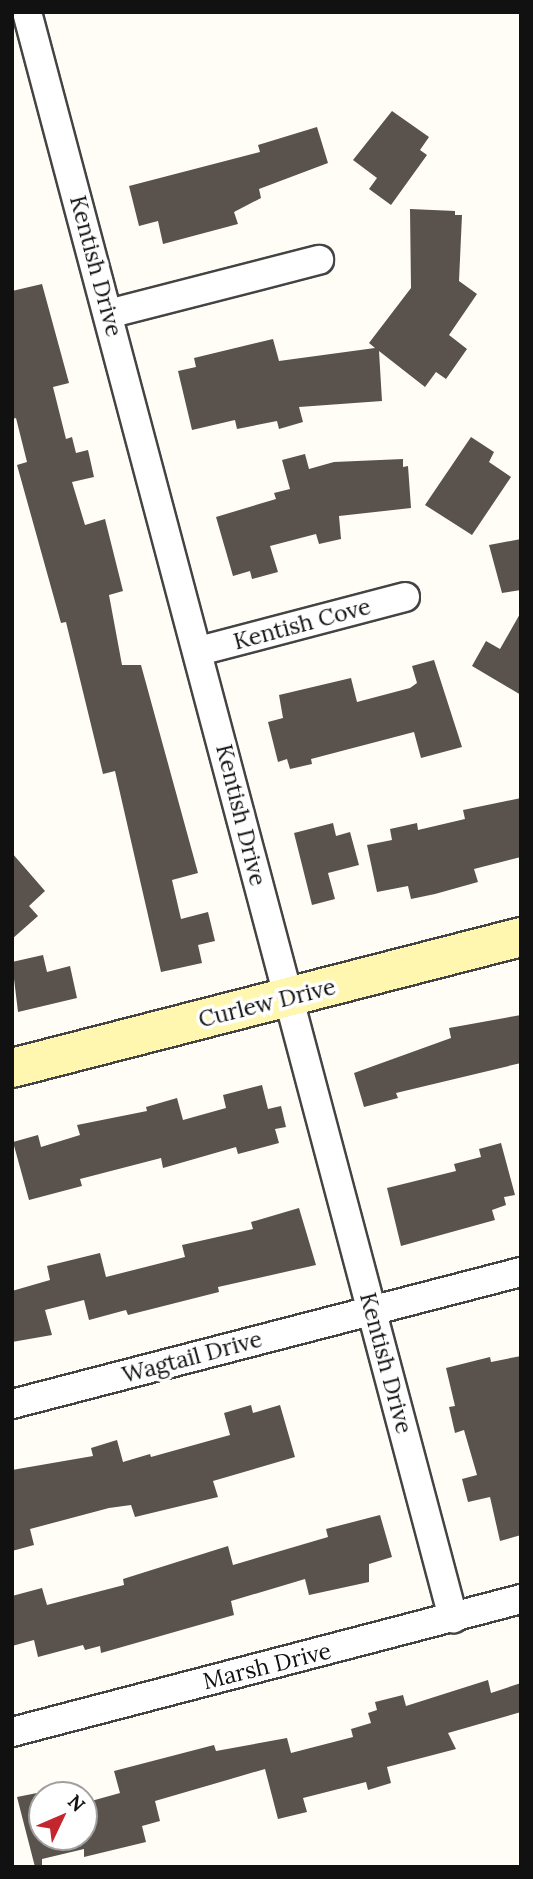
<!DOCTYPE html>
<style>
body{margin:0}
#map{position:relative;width:533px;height:1879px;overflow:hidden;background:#fffdf5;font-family:Lora,serif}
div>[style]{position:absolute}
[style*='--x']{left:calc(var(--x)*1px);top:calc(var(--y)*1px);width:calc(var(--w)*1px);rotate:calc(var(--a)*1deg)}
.building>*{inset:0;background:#5a524d}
.roads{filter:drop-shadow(2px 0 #444) drop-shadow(-2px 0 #444) drop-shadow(0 2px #444) drop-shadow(0 -2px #444)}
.street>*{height:28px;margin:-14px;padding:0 14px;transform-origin:14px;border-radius:14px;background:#fff}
.secondary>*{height:38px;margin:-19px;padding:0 19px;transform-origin:19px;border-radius:19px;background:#fff6b0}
span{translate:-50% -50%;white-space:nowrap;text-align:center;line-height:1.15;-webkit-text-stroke:7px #fff;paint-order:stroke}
.street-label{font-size:23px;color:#111}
.frame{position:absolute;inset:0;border:14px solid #111;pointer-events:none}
.north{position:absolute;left:28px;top:1781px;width:70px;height:70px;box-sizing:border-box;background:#fff;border:2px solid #a0a0a0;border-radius:50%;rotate:46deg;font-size:19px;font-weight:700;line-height:28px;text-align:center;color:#111}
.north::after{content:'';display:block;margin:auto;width:24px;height:32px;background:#c4262e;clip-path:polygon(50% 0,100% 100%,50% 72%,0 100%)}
</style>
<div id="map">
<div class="building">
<i style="clip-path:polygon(392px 111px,429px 137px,420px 150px,427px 155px,391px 205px,369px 189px,377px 178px,353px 160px)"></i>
<i style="clip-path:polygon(317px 127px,328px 163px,259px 189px,261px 198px,234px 212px,238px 224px,163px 244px,158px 221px,139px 226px,129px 186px,260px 152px,258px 145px)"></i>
<i style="clip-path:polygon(410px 209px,455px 211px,455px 215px,462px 215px,459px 281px,477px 294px,449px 335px,467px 349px,446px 379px,436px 372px,425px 387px,379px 351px,382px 401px,299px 407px,303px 422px,279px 429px,277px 421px,237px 429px,235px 420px,192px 430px,178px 371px,196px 367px,194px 358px,273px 339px,279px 361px,375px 348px,369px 343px,411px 288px)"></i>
<i style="clip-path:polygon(42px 284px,69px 383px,53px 387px,66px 439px,72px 437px,76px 453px,88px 450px,94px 477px,72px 482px,85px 525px,105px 519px,123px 591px,109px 595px,122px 665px,141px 665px,198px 873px,172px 880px,181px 919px,208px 912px,215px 941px,198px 945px,202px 963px,161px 972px,115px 771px,103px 774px,66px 622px,61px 623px,17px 465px,27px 462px,16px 418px,12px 419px,12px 291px)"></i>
<i style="clip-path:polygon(471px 437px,494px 452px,489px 462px,511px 477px,472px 535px,425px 505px)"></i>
<i style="clip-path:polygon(305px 454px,309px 469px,334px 462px,403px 459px,403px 467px,408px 466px,411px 508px,339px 516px,341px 539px,319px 544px,316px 534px,270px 546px,278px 572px,252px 579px,250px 571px,233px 576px,216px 517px,276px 499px,274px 493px,290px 489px,282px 460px)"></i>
<i style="clip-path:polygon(521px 539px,521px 590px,502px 593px,489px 545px)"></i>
<i style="clip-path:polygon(521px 612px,521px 695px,472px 666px,486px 641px,500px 649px)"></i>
<i style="clip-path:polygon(434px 660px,462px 747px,421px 758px,414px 732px,311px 759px,312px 764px,290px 769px,287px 759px,278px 762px,268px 722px,283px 718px,279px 695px,351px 678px,357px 702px,410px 688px,417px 683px,412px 666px)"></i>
<i style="clip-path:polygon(521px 798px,521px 857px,474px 869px,478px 882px,435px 894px,411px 899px,408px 886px,377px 892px,367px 845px,392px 840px,390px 829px,417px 823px,418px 830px,465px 819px,463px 810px)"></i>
<i style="clip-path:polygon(333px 823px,336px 836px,350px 832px,359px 865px,328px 873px,335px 899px,312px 905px,294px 833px)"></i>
<i style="clip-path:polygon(12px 853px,45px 891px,29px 906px,38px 916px,12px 939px)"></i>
<i style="clip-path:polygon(43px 955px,47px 972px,70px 966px,77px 998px,18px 1012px,12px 962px)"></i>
<i style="clip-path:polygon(521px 1015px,521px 1063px,396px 1093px,398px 1098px,364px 1107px,354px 1073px,451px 1038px,449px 1028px)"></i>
<i style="clip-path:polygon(262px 1085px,268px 1109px,281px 1106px,286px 1127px,275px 1129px,279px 1143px,238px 1154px,236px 1147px,163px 1168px,161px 1158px,80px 1179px,82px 1186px,29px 1200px,13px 1142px,38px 1135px,41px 1147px,80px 1135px,77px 1125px,147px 1111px,146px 1107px,177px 1098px,183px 1120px,226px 1108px,223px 1095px)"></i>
<i style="clip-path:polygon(501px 1143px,515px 1195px,504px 1197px,506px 1205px,492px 1210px,495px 1220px,401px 1246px,387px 1188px,456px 1171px,454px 1164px,481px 1157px,479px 1149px)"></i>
<i style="clip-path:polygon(299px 1208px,316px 1265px,218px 1287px,219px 1292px,128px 1315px,126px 1310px,89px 1320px,84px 1300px,45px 1310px,52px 1335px,12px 1342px,12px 1291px,50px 1280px,47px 1266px,100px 1253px,106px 1277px,185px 1257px,182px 1245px,253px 1229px,251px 1222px)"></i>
<i style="clip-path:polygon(521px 1356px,521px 1535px,500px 1541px,490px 1497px,468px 1502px,462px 1479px,477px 1475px,464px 1430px,455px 1433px,449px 1407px,455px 1406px,446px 1368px,490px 1357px,491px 1362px)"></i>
<i style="clip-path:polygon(251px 1405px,253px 1413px,280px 1405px,295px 1457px,213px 1481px,218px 1497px,135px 1517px,131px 1505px,109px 1508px,30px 1529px,34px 1545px,12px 1551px,12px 1470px,93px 1456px,91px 1448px,117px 1440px,123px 1462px,150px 1454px,151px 1457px,230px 1435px,224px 1413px)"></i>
<i style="clip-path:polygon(380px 1515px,392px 1557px,369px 1564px,369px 1582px,309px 1595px,305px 1579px,231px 1601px,234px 1615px,101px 1653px,100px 1646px,85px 1650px,83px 1645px,38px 1657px,34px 1640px,12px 1646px,12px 1596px,42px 1588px,47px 1605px,124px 1585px,123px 1579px,228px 1546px,233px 1565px,328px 1537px,326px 1529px)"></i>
<i style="clip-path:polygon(488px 1680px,491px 1693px,521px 1683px,521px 1712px,448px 1733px,456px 1749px,387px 1767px,391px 1783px,368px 1790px,366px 1782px,303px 1798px,307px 1812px,278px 1819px,265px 1769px,155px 1801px,160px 1821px,142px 1826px,146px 1842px,84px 1857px,84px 1849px,42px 1859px,42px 1866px,35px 1867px,17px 1797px,42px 1792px,42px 1837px,84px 1837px,84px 1803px,120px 1793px,114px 1771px,214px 1745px,216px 1751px,287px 1738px,291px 1753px,353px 1737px,351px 1729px,371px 1723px,368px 1713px,377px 1710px,375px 1702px,403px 1695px,406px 1706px)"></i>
</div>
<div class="roads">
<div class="street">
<i style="--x:27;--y:12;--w:1662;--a:75.14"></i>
<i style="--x:108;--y:314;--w:218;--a:-14.4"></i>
<i style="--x:199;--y:651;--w:213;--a:-14.7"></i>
<i style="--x:12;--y:1404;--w:526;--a:-14.54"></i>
<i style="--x:12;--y:1732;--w:526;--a:-14.64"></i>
</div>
<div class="secondary">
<i style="--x:12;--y:1068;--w:526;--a:-14.43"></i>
</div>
</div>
<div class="street-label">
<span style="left:96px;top:266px;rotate:75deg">Kentish Drive</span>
<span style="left:302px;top:624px;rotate:-15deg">Kentish Cove</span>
<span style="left:241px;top:815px;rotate:76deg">Kentish Drive</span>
<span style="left:267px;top:1003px;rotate:-14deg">Curlew Drive</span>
<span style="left:192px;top:1357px;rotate:-15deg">Wagtail Drive</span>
<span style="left:386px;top:1363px;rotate:75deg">Kentish Drive</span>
<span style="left:267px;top:1666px;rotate:-14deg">Marsh Drive</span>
</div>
<div class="frame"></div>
<div class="north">N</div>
</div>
